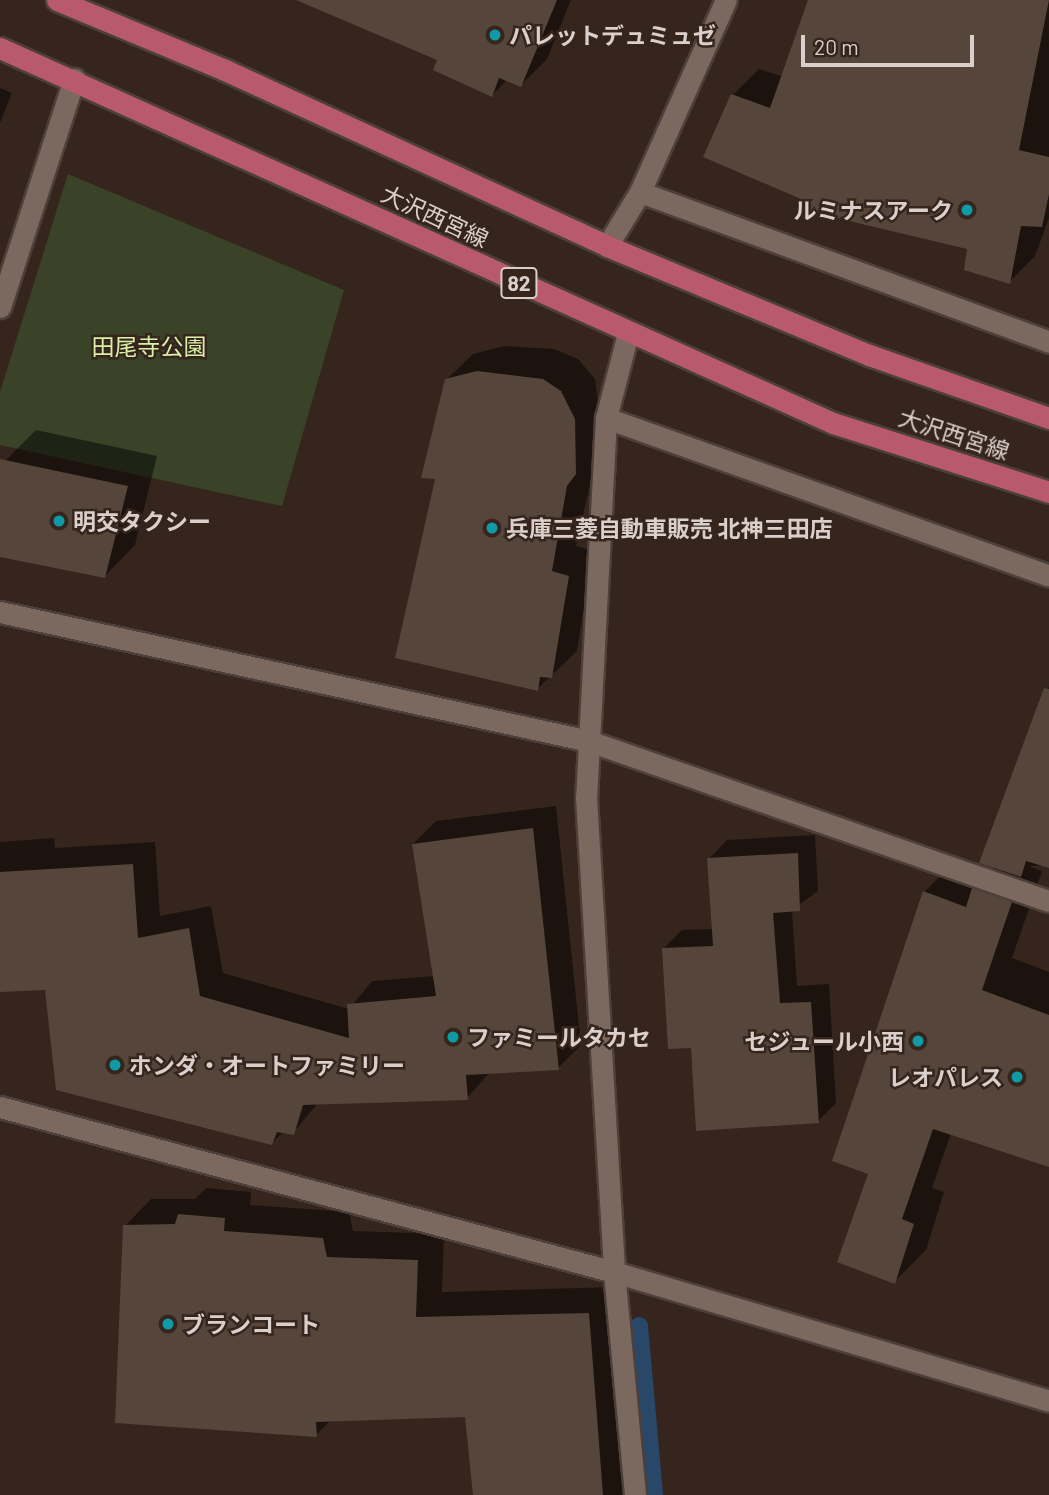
<!DOCTYPE html>
<meta charset="utf-8">
<style>
body{margin:0}
#map{position:relative;width:1049px;height:1495px;overflow:hidden;background:#35251d;font-family:Barlow,"Noto Sans JP",sans-serif}
div>[style]{position:absolute}
[style*='--x']{left:calc(var(--x)*1px);top:calc(var(--y)*1px);width:calc(var(--w)*1px);rotate:calc(var(--a)*1deg)}
.green>*{inset:0;background:#3a4228}
.shadow>*{inset:0;background:#0007}
.stream>*{height:18px;margin:-9px;padding:0 9px;transform-origin:9px;border-radius:9px;background:#294768}
.building>*{inset:0;background:#55453a}
.roads{filter:drop-shadow(2px 0 #4d3f3a) drop-shadow(-2px 0 #4d3f3a) drop-shadow(0 2px #4d3f3a) drop-shadow(0 -2px #4d3f3a)}
.minor>*{height:21px;margin:-10.5px;padding:0 10.5px;transform-origin:10.5px;border-radius:10.5px;background:#7b685f}
.major>*{height:21px;margin:-10.5px;padding:0 10.5px;transform-origin:10.5px;border-radius:10.5px;background:#b85a6c}
.dots>*{width:19px;height:19px;translate:-50% -50%;box-sizing:border-box;border:4px solid #35251d;border-radius:50%}
span{translate:-50% -50%;white-space:nowrap;text-align:center;line-height:1.15;-webkit-text-stroke:5px #35251d;paint-order:stroke}
.shield-label span{padding:2px 5px;background:#35251d;border:2px solid;border-radius:5px;-webkit-text-stroke-width:0}
.shield-label{font-size:21px;color:#dacfca;font-weight:700}
.poi-label{font-size:23px;color:#dacfca;font-weight:700}
.left{translate:0 -50%;text-align:left}
.right{translate:-100% -50%;text-align:right}
.street-label{font-size:23px;color:#dacfca}
.park-label{font-size:23px;color:#d8efa6}
.scale{position:absolute;left:801px;top:35px;width:173px;height:32px;box-sizing:border-box;border:4px solid #dacfca;border-top:0;padding-left:9px;font-size:21px;line-height:24px;white-space:nowrap;color:#dacfca;-webkit-text-stroke:5px #35251d;paint-order:stroke}
</style>
<div id="map">
<div class="green">
<i style="clip-path:polygon(68px 174px,344px 290px,282px 506px,0 445px,0 392px)"></i>
</div>
<div class="shadow">
<i style="clip-path:polygon(298px 0,571px 0,547px 59px,521px 85px,507px 80px,492px 95px,440px 59px)"></i>
<i style="clip-path:polygon(815px 0,1049px 0,1049px 218px,1035px 256px,1009px 282px,969px 247px,803px 198px,733px 95px,759px 69px,784px 77px)"></i>
<i style="clip-path:polygon(0 88px,12px 93px,0 123px)"></i>
<i style="clip-path:polygon(504px 346px,554px 349px,578px 359px,595px 379px,602px 432px,576px 546px,593px 551px,577px 651px,537px 689px,437px 478px,447px 379px,473px 354px)"></i>
<i style="clip-path:polygon(36px 430px,157px 456px,135px 545px,105px 576px,0 555px,6px 460px)"></i>
<i style="clip-path:polygon(1049px 686px,1049px 866px,1029px 866px,1042px 871px,1012px 958px,1049px 972px,1049px 1165px,951px 1133px,932px 1188px,944px 1192px,926px 1250px,894px 1282px,924px 892px,956px 861px,989px 873px,995px 867px)"></i>
<i style="clip-path:polygon(556px 806px,581px 1045px,558px 1068px,490px 1072px,467px 1098px,318px 1103px,293px 1133px,284px 1131px,272px 1143px,46px 988px,0 991px,0 842px,54px 838px,55px 848px,155px 842px,160px 916px,211px 906px,223px 973px,349px 1009px,372px 981px,435px 976px,413px 844px,436px 821px)"></i>
<i style="clip-path:polygon(815px 835px,818px 891px,792px 910px,797px 986px,829px 984px,836px 1103px,818px 1121px,692px 1046px,664px 948px,682px 930px,713px 929px,709px 859px,727px 840px)"></i>
<i style="clip-path:polygon(206px 1188px,251px 1192px,250px 1205px,349px 1212px,353px 1231px,444px 1234px,442px 1292px,615px 1287px,633px 1495px,474px 1495px,467px 1415px,332px 1419px,316px 1435px,125px 1226px,151px 1199px,195px 1199px)"></i>
</div>
<div class="stream">
<i style="--x:639;--y:1326;--w:170;--a:84.9"></i>
</div>
<div class="building">
<i style="clip-path:polygon(296px 0,557px 0,521px 87px,499px 78px,492px 97px,433px 70px,437px 60px)"></i>
<i style="clip-path:polygon(808px 0,1049px 0,1019px 150px,1049px 157px,1049px 194px,1042px 227px,1021px 226px,1010px 284px,964px 270px,967px 249px,799px 209px,801px 199px,703px 157px,731px 94px,770px 108px)"></i>
<i style="clip-path:polygon(477px 371px,543px 379px,561px 391px,575px 419px,576px 474px,567px 486px,552px 571px,569px 576px,552px 678px,540px 677px,538px 691px,395px 658px,435px 479px,421px 478px,445px 379px)"></i>
<i style="clip-path:polygon(0 459px,128px 486px,105px 578px,0 557px)"></i>
<i style="clip-path:polygon(1044px 688px,1049px 689px,1049px 868px,1026px 861px,1021px 877px,979px 863px)"></i>
<i style="clip-path:polygon(533px 828px,559px 1070px,466px 1075px,468px 1100px,303px 1105px,294px 1135px,277px 1132px,272px 1145px,56px 1090px,45px 990px,0 992px,0 872px,133px 864px,138px 938px,189px 928px,200px 996px,349px 1038px,347px 1004px,436px 996px,412px 844px)"></i>
<i style="clip-path:polygon(798px 853px,800px 911px,773px 913px,780px 1003px,811px 1002px,819px 1123px,696px 1131px,691px 1048px,668px 1049px,662px 948px,713px 946px,707px 858px)"></i>
<i style="clip-path:polygon(972px 888px,1012px 902px,982px 990px,1049px 1015px,1049px 1167px,933px 1129px,902px 1219px,914px 1224px,895px 1284px,837px 1262px,868px 1174px,832px 1161px,923px 891px,966px 907px)"></i>
<i style="clip-path:polygon(178px 1214px,225px 1218px,224px 1231px,323px 1238px,327px 1257px,418px 1260px,416px 1317px,589px 1313px,603px 1495px,473px 1495px,465px 1417px,316px 1422px,317px 1437px,115px 1423px,123px 1225px,175px 1224px)"></i>
</div>
<div class="roads">
<div class="minor">
<i style="--x:640;--y:192;--w:436;--a:20.1"></i>
<i style="--x:607;--y:246;--w:63;--a:-58.6"></i>
<i style="--x:640;--y:192;--w:210;--a:-65.9"></i>
<i style="--x:0;--y:307;--w:240;--a:-72"></i>
<i style="--x:628;--y:333;--w:88;--a:104.5"></i>
<i style="--x:606;--y:418;--w:380;--a:93"></i>
<i style="--x:586;--y:797;--w:476;--a:86.6"></i>
<i style="--x:614;--y:1272;--w:224;--a:84.6"></i>
<i style="--x:606;--y:418;--w:470;--a:19.6"></i>
<i style="--x:0;--y:612;--w:603;--a:12.35"></i>
<i style="--x:589;--y:741;--w:487;--a:19.2"></i>
<i style="--x:0;--y:1107;--w:636;--a:15.04"></i>
<i style="--x:614;--y:1272;--w:454;--a:16.5"></i>
</div>
<div class="major">
<i style="--x:57;--y:0;--w:182;--a:22.6"></i>
<i style="--x:225;--y:70;--w:421;--a:24.7"></i>
<i style="--x:607;--y:246;--w:284;--a:22.6"></i>
<i style="--x:869;--y:355;--w:191;--a:19.3"></i>
<i style="--x:0;--y:48;--w:914;--a:24.24"></i>
<i style="--x:833;--y:423;--w:227;--a:17.7"></i>
</div>
</div>
<div class="dots">
<i style="left:495px;top:35px;background:#0f9aa8"></i>
<i style="left:967px;top:210px;background:#0f9aa8"></i>
<i style="left:59px;top:521px;background:#0f9aa8"></i>
<i style="left:492px;top:528px;background:#0f9aa8"></i>
<i style="left:453px;top:1037px;background:#0f9aa8"></i>
<i style="left:918px;top:1041px;background:#0f9aa8"></i>
<i style="left:115px;top:1065px;background:#0f9aa8"></i>
<i style="left:1017px;top:1077px;background:#0f9aa8"></i>
<i style="left:168px;top:1324px;background:#0f9aa8"></i>
</div>
<div class="shield-label">
<span style="left:519px;top:283px">82</span>
</div>
<div class="poi-label">
<span class="left" style="left:509px;top:35px">パレットデュミュゼ</span>
<span class="right" style="left:953px;top:210px">ルミナスアーク</span>
<span class="left" style="left:73px;top:521px">明交タクシー</span>
<span class="left" style="left:506px;top:528px">兵庫三菱自動車販売 北神三田店</span>
<span class="left" style="left:467px;top:1037px">ファミールタカセ</span>
<span class="right" style="left:904px;top:1041px">セジュール小西</span>
<span class="left" style="left:129px;top:1065px">ホンダ・オートファミリー</span>
<span class="right" style="left:1003px;top:1077px">レオパレス</span>
<span class="left" style="left:182px;top:1324px">ブランコート</span>
</div>
<div class="street-label">
<span style="left:435px;top:216px;rotate:25deg">大沢西宮線</span>
<span style="left:954px;top:434px;rotate:18deg">大沢西宮線</span>
</div>
<div class="park-label">
<span style="left:149px;top:346px">田尾寺公園</span>
</div>
<div class="scale">20 m</div>
</div>
